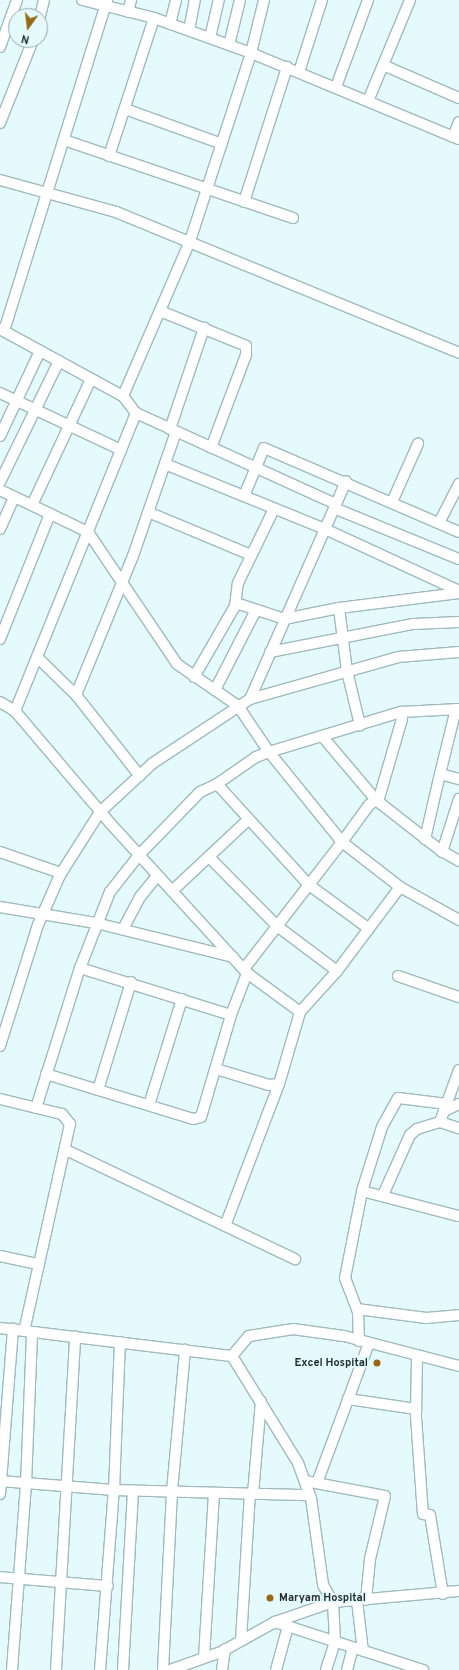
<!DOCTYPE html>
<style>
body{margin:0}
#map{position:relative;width:459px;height:1670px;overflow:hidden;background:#e4fafd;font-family:Overpass,sans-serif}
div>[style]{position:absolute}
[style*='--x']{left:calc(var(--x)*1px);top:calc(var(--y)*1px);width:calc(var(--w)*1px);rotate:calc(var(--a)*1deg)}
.roads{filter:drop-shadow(1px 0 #a0babe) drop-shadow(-1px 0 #a0babe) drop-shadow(0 1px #a0babe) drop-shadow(0 -1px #a0babe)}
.minor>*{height:10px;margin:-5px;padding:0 5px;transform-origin:5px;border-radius:5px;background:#fff}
.dots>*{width:11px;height:11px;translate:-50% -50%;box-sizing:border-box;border:2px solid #e4fafd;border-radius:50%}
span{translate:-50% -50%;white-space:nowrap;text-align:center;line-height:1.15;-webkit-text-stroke:3.5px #e4fafd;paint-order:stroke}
.poi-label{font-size:11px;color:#252f31;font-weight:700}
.right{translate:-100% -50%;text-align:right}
.left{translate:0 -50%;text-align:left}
.north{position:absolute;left:8px;top:8px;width:40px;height:40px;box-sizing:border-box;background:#e4fafd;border:1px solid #98a9ab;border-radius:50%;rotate:194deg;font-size:11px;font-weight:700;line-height:16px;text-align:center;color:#252f31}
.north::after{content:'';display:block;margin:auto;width:14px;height:18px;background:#956916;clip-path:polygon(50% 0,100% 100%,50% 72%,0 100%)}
</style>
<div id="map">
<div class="roads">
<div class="minor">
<i style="--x:82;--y:0;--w:74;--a:14"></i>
<i style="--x:154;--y:18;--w:103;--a:19.8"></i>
<i style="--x:251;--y:53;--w:225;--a:22.5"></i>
<i style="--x:128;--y:12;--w:12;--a:-76"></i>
<i style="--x:40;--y:16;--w:16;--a:-76"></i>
<i style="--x:170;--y:24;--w:25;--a:-76"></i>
<i style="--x:189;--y:30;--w:31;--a:-79"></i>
<i style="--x:210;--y:38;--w:39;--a:-77"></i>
<i style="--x:229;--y:45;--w:46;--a:-76.3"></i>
<i style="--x:0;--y:47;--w:50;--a:-70.1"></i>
<i style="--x:383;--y:65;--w:83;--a:23.5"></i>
<i style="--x:299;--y:72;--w:76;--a:-72.3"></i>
<i style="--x:336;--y:87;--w:93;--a:-69.8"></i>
<i style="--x:368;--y:101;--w:109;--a:-67.4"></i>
<i style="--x:125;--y:109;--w:103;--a:19.8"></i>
<i style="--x:0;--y:123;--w:89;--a:-68.3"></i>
<i style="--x:453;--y:137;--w:16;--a:-68"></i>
<i style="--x:64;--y:140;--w:242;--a:18.8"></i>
<i style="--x:109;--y:156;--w:145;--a:-71.9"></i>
<i style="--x:0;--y:180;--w:120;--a:15.4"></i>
<i style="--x:116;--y:212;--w:371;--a:22.3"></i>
<i style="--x:244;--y:202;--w:142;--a:-72.3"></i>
<i style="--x:160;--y:311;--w:93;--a:22.1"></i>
<i style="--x:246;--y:346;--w:9;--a:90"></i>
<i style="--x:246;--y:355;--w:99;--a:110.6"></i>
<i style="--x:0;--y:329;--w:140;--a:28.6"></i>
<i style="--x:123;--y:396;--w:21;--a:53"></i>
<i style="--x:136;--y:413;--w:322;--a:112.1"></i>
<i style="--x:4;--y:331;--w:347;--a:-72.7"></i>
<i style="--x:0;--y:393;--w:134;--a:25.2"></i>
<i style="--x:123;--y:396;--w:169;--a:-66.6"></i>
<i style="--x:190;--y:241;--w:198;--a:-72"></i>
<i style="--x:251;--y:53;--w:55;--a:-76.2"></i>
<i style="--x:136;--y:413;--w:220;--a:24.5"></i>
<i style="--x:170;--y:429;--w:107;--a:-71.4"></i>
<i style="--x:0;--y:436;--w:94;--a:-64.8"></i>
<i style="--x:165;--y:464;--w:173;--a:22.1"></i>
<i style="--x:325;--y:529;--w:148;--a:24.8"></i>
<i style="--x:0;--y:482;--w:135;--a:-64"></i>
<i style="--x:0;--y:490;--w:98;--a:25.5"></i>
<i style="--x:88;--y:532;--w:159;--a:56"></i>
<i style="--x:177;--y:664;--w:74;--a:34.5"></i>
<i style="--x:238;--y:706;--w:55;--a:56"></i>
<i style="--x:269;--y:752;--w:14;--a:159"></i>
<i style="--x:256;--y:757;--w:47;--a:145.3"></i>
<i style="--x:217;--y:784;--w:137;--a:47.7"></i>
<i style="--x:309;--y:885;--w:73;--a:36.1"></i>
<i style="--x:244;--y:496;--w:52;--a:-67.4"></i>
<i style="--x:264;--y:448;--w:212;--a:23.3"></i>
<i style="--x:392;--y:502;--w:64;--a:-65.9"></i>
<i style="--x:32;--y:505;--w:139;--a:-64.9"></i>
<i style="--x:334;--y:508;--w:135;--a:22.2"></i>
<i style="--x:148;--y:512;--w:112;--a:22.7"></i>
<i style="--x:439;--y:523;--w:44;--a:-62.9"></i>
<i style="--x:0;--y:529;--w:35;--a:-66"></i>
<i style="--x:236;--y:603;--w:51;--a:18.4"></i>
<i style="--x:284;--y:619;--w:56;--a:-11.3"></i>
<i style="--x:339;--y:608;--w:121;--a:-7.1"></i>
<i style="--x:339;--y:608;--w:64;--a:82.8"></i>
<i style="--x:347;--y:671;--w:56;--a:76.5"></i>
<i style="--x:0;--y:639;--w:135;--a:-68.2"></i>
<i style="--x:270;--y:652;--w:146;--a:-11.1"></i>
<i style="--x:413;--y:624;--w:46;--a:-2.5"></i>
<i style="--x:37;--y:657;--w:54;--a:44.3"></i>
<i style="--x:76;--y:695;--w:103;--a:51.7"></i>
<i style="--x:194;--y:677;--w:82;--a:-60"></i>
<i style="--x:235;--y:606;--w:23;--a:-83"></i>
<i style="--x:238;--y:583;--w:82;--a:-64.1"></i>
<i style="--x:215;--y:690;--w:90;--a:-62.9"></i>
<i style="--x:76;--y:695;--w:150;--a:-67.7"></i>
<i style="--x:133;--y:556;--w:131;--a:-70.9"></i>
<i style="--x:250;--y:699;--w:238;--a:-66.2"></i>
<i style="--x:0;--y:702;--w:17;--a:31"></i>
<i style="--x:15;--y:711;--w:147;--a:49.7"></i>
<i style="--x:110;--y:823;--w:203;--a:47.6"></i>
<i style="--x:247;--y:973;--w:66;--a:36.3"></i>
<i style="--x:300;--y:1012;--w:55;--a:-47.9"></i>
<i style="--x:337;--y:971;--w:105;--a:-53.1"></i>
<i style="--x:400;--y:887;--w:73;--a:-142.2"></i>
<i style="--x:342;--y:842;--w:116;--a:-129"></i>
<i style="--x:269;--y:752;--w:138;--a:-16.9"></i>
<i style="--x:401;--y:712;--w:7;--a:82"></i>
<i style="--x:402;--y:719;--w:82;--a:106.2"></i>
<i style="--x:379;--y:798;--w:12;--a:145"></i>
<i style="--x:369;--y:805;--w:46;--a:126.1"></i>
<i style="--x:342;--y:842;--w:160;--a:127.7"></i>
<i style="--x:401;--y:712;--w:58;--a:-3"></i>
<i style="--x:322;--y:736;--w:84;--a:49.8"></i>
<i style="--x:376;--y:800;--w:81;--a:38"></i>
<i style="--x:440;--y:850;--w:22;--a:30"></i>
<i style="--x:440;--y:774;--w:67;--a:-76.2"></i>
<i style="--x:425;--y:839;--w:67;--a:-77"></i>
<i style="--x:440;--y:774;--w:20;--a:15"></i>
<i style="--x:0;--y:852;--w:65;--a:19"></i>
<i style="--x:442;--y:852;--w:56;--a:-72.2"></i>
<i style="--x:209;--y:857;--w:97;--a:45.4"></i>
<i style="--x:277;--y:926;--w:75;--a:36.9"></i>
<i style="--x:400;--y:887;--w:68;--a:29.2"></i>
<i style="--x:172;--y:891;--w:105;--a:-43.1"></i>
<i style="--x:0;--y:907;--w:97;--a:9.5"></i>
<i style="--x:96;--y:923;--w:141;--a:13.9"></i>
<i style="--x:123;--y:929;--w:36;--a:-62"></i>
<i style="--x:140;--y:897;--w:28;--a:-51"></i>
<i style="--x:80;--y:968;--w:158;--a:17.3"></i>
<i style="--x:398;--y:976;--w:65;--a:19"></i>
<i style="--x:0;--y:1046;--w:127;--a:-72.6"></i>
<i style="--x:38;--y:925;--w:55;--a:-66.3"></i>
<i style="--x:60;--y:875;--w:75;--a:-57.6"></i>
<i style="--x:100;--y:812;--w:72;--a:-42.8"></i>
<i style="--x:153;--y:763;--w:116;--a:-33.4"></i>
<i style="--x:250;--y:699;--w:154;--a:-15.8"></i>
<i style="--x:398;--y:657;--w:61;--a:-4.7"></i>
<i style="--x:216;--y:1069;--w:55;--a:16.8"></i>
<i style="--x:269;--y:1085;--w:10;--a:-6"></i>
<i style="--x:279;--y:1084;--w:75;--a:-73.7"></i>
<i style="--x:459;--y:1070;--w:55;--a:110.1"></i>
<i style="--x:440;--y:1122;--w:20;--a:18"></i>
<i style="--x:46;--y:1074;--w:154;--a:17"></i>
<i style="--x:193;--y:1119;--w:8;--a:-14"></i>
<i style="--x:201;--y:1117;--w:106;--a:-73.6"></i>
<i style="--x:231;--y:1015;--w:45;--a:-69.1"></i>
<i style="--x:98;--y:1090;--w:113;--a:-73"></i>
<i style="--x:0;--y:1099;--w:64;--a:13.6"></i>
<i style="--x:62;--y:1114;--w:13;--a:51"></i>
<i style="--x:70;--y:1124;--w:212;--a:102.5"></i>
<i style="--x:447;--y:1104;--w:49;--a:-173"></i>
<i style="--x:398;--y:1098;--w:33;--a:119"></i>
<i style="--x:382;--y:1127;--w:67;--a:107.4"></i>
<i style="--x:362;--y:1191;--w:100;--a:14.5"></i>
<i style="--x:149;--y:1105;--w:111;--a:-72.7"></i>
<i style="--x:36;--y:1108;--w:147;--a:-72.6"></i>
<i style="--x:80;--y:968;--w:82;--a:-68.5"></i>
<i style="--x:110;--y:892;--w:47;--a:-51.9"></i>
<i style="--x:139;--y:855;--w:88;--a:-45.9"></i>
<i style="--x:200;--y:792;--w:19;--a:-25"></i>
<i style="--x:444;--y:1111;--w:17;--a:-25"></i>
<i style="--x:66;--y:1150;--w:254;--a:25.5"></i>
<i style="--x:383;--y:1195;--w:66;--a:-65.8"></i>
<i style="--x:410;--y:1135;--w:9;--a:-41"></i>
<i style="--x:417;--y:1129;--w:24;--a:-17"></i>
<i style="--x:225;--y:1226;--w:152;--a:-69.2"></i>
<i style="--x:0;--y:1256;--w:40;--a:12"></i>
<i style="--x:357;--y:1309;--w:70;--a:7.4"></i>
<i style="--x:426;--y:1318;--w:33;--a:-5"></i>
<i style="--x:0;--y:1328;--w:234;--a:6.9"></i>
<i style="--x:232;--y:1356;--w:126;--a:58.3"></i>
<i style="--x:298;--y:1463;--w:37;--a:70"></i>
<i style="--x:311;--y:1498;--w:88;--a:82.1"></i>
<i style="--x:323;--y:1585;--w:20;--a:60"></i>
<i style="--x:333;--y:1602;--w:126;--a:-5"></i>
<i style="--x:359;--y:1341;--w:29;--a:-92"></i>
<i style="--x:358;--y:1312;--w:36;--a:-111"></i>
<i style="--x:345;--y:1278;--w:89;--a:-78.9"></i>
<i style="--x:232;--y:1356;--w:26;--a:-50"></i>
<i style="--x:249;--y:1336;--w:45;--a:-9"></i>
<i style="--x:293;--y:1329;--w:51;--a:7.8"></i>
<i style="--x:344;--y:1336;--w:119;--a:14.6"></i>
<i style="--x:417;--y:1357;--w:60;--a:91"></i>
<i style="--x:416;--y:1417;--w:97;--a:85.9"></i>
<i style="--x:423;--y:1514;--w:7;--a:8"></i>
<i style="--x:430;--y:1515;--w:80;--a:80.7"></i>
<i style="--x:348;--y:1399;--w:69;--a:8.4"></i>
<i style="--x:0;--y:1481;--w:114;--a:4.5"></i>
<i style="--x:114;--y:1490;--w:196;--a:1.5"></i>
<i style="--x:305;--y:1481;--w:81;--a:10.6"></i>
<i style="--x:385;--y:1496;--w:65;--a:103.4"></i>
<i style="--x:370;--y:1559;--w:41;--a:95.6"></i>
<i style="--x:317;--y:1483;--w:149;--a:-69.6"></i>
<i style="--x:0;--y:1494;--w:166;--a:-85.5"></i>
<i style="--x:253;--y:1494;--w:93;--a:-85.1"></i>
<i style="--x:0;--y:1577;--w:108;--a:4.8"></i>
<i style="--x:357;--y:1601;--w:50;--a:83.2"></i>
<i style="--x:275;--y:1622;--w:156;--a:18"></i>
<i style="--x:241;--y:1640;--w:146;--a:-86.5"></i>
<i style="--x:204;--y:1657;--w:164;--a:-86.5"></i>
<i style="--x:12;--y:1670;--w:187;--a:-85.7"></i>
<i style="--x:26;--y:1484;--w:152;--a:-87.7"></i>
<i style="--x:56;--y:1670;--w:334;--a:-86.7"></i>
<i style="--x:100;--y:1670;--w:181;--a:-85.6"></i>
<i style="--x:114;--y:1490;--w:148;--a:-87.7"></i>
<i style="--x:123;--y:1670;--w:180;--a:-86.8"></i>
<i style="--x:163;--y:1670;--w:179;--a:-87.1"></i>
<i style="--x:172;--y:1491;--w:142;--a:-84.7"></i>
<i style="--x:170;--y:1670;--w:54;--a:-19.4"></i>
<i style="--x:221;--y:1652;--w:62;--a:-29.1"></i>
<i style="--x:275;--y:1622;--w:61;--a:-19"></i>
<i style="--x:333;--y:1602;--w:40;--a:87.1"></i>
<i style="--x:335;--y:1642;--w:29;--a:108"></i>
<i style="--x:222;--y:1670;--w:21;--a:-82"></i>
<i style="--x:276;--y:1670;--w:46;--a:-74.7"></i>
<i style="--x:347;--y:1670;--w:23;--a:-75"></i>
</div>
</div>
<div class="dots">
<i style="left:377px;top:1363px;background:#956916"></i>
<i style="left:270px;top:1598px;background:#956916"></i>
</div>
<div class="poi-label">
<span class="right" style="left:368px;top:1363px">Excel Hospital</span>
<span class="left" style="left:279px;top:1598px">Maryam Hospital</span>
</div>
<div class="north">N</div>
</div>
